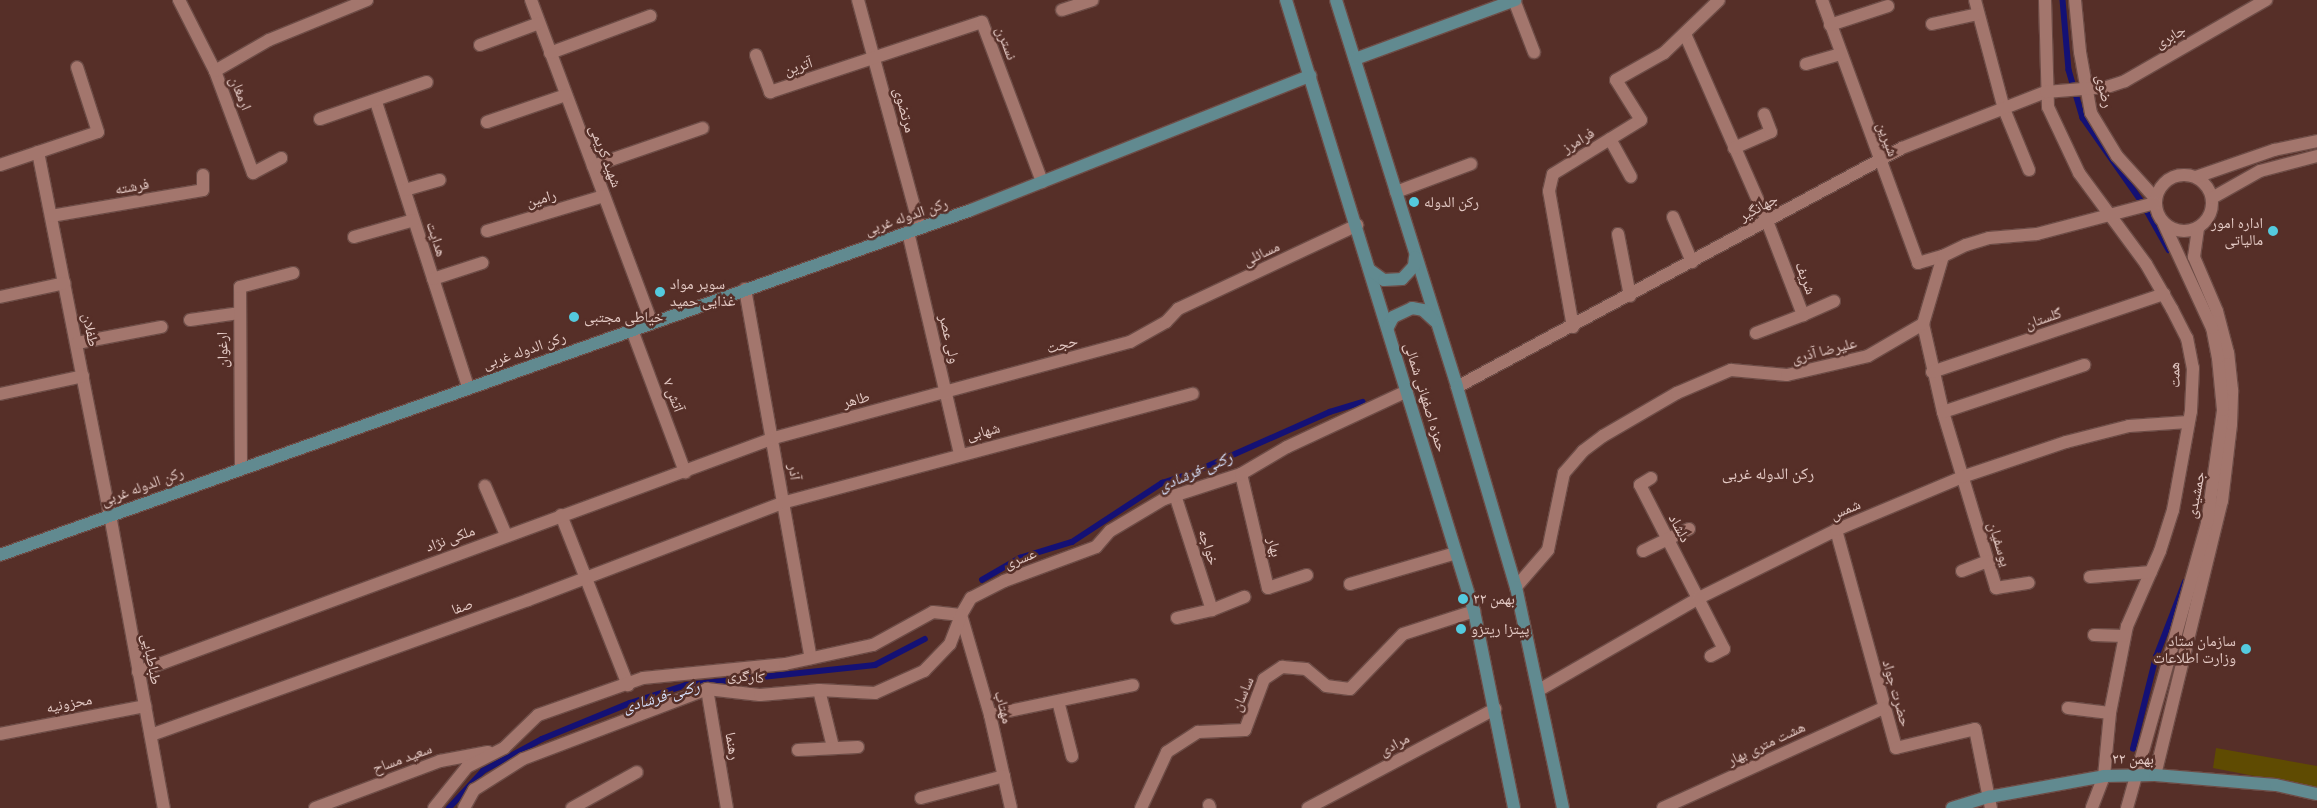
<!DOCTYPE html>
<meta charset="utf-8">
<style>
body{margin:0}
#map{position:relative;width:2317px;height:808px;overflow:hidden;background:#562f28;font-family:"IBM Plex Serif","Noto Naskh Arabic",serif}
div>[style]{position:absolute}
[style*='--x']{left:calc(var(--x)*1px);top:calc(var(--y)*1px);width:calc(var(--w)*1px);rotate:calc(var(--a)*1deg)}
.green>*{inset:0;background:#5f4b02}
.stream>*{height:5.5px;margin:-2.75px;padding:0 2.75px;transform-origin:2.75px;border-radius:2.75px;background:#141175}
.roads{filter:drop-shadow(1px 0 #6d4c46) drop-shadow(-1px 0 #6d4c46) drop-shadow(0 1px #6d4c46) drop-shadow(0 -1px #6d4c46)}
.minor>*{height:12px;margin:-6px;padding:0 6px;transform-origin:6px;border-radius:6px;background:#a3766d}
.minor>.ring{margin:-6px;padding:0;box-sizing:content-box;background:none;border:12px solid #a3766d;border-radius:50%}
.major>*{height:12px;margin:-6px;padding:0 6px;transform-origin:6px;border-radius:6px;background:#618a90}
.dots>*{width:14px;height:14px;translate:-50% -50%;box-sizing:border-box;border:2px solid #562f28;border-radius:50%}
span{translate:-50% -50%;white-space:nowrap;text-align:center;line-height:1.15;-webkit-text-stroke:5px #562f28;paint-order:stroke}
.street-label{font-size:15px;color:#e4cac5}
.poi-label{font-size:15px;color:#e4cac5}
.left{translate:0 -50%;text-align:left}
.right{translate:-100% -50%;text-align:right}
.water-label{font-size:16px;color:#d6dffa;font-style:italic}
.neighbourhood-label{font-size:16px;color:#e4cac5}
</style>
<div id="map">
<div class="green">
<i style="clip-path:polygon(2216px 748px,2317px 766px,2317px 788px,2213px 768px)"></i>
</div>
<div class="stream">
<i style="--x:2063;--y:0;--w:70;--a:85.1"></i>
<i style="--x:2069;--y:70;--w:50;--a:73.7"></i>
<i style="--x:2083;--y:118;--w:103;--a:54.9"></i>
<i style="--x:2142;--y:202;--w:55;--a:60.6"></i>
<i style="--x:982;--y:580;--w:44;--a:-30.1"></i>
<i style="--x:1020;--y:558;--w:54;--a:-17.1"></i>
<i style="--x:1072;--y:542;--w:108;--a:-33.2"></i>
<i style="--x:1162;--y:483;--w:29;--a:-18"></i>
<i style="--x:1190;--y:474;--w:153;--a:-23.9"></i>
<i style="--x:1330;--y:412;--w:34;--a:-17"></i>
<i style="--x:2133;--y:749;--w:95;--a:-76"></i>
<i style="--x:2156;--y:657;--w:80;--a:-68.9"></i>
<i style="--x:449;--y:808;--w:50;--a:-47.4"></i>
<i style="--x:483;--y:771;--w:67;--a:-28.5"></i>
<i style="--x:542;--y:739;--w:95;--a:-22.2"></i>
<i style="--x:630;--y:703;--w:59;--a:-17.8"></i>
<i style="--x:686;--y:685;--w:190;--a:-6"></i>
<i style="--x:875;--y:665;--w:56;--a:-27.5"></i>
</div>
<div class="roads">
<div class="minor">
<i style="--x:179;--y:0;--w:80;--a:63.1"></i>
<i style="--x:215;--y:71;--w:109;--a:69.6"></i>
<i style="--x:253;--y:173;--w:32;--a:-28"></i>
<i style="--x:531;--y:0;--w:345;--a:69.5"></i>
<i style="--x:858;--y:0;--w:236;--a:74.8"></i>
<i style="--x:1514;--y:0;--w:56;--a:69"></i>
<i style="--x:1822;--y:0;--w:280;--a:69.9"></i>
<i style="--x:1918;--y:263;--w:26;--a:-16"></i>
<i style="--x:1975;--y:0;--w:113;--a:75.1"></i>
<i style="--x:2004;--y:109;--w:66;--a:67.7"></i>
<i style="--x:2045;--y:0;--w:107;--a:88.4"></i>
<i style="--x:2048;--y:107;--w:73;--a:64.8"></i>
<i style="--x:2079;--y:173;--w:113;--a:53.6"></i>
<i style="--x:2146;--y:264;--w:52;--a:60"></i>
<i style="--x:2172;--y:309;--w:33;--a:63"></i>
<i style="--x:2187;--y:338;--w:31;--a:79"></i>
<i style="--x:2193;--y:368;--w:43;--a:92.7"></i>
<i style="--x:2191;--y:411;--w:101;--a:100.3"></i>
<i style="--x:2173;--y:510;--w:43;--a:107.6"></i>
<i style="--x:2160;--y:551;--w:82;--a:113.7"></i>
<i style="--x:2127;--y:626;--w:89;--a:101.1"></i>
<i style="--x:2110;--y:713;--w:63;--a:95.4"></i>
<i style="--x:2104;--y:776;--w:34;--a:111"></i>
<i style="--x:2075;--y:0;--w:52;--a:84.5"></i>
<i style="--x:2080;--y:52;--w:62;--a:79.8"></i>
<i style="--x:2091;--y:113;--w:50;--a:58.8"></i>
<i style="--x:2117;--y:156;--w:57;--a:47.9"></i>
<i style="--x:1062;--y:10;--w:32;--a:-18"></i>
<i style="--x:1932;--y:24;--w:47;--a:-12.3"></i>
<i style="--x:1830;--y:25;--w:61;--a:-18.1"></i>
<i style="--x:1685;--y:34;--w:204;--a:66.3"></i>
<i style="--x:1767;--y:221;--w:101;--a:69"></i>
<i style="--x:1803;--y:315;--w:34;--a:-24"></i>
<i style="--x:480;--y:45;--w:63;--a:-20.4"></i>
<i style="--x:550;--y:53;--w:107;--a:-20.3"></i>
<i style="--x:756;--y:55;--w:40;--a:69"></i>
<i style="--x:770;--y:92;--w:223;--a:-18.3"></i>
<i style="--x:982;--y:22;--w:171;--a:69.4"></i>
<i style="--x:1806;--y:64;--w:35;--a:-16"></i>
<i style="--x:215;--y:71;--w:62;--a:-29.9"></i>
<i style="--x:269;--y:40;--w:106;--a:-22.2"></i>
<i style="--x:376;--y:102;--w:299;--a:72.1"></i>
<i style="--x:320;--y:119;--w:113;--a:-19.1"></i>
<i style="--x:487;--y:122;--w:83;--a:-18.9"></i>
<i style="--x:1610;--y:139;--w:43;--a:61.1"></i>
<i style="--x:1734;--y:148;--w:40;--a:-23.4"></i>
<i style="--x:1771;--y:132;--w:19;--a:-111"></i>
<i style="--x:38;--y:152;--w:370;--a:78.8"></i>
<i style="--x:110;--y:515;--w:298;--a:79.6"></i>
<i style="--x:0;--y:165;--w:103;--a:-18.6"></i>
<i style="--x:98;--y:132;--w:68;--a:-107.9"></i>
<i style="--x:593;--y:166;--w:116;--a:-19.1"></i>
<i class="ring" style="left:2156px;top:175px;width:44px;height:44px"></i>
<i style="--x:2196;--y:177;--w:83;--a:-19.1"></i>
<i style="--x:2274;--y:150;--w:44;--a:-11.8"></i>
<i style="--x:405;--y:190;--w:36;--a:-16"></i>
<i style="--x:1396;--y:192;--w:80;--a:-20.5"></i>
<i style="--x:2212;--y:198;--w:55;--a:-29.4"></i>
<i style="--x:2260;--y:171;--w:59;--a:-14.7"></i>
<i style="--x:51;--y:216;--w:154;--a:-9.7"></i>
<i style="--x:203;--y:190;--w:15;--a:-90"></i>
<i style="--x:1673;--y:217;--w:49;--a:67.1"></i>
<i style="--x:487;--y:231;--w:122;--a:-16.7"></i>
<i style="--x:908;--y:232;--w:228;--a:76.8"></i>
<i style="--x:1618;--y:234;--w:63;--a:79"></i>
<i style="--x:354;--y:237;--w:62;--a:-15.8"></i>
<i style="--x:433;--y:279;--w:52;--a:-18.1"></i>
<i style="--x:745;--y:289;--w:375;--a:79.9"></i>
<i style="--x:0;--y:297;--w:66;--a:-12.2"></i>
<i style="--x:190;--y:320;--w:49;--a:-8.1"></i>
<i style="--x:1923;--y:324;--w:90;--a:77.2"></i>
<i style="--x:1943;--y:412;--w:184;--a:73.2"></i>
<i style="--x:1996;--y:588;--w:33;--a:-9"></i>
<i style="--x:1573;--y:327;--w:138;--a:-100"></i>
<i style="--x:1549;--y:191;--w:17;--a:-77"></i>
<i style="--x:1553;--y:174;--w:103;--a:-31.5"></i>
<i style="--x:1641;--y:120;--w:47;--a:-122"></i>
<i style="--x:1616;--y:80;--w:55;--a:-29.4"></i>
<i style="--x:1664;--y:53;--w:76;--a:-43.9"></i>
<i style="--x:632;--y:330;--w:152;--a:69.5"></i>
<i style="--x:1756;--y:333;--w:50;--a:-21"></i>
<i style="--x:77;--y:343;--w:86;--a:-10.8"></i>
<i style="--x:1932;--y:372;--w:245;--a:-18.6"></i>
<i style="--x:1457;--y:387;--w:505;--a:-28.24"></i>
<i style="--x:1902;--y:148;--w:155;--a:-21.3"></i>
<i style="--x:2046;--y:92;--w:61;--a:-4.7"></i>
<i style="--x:2107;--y:87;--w:19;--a:-18"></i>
<i style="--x:2125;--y:81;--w:163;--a:-29.9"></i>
<i style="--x:0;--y:394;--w:85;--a:-12.2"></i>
<i style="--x:1943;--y:412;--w:149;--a:-18.4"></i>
<i style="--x:241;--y:468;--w:181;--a:-90.3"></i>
<i style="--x:240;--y:287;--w:55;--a:-14.8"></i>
<i style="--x:1241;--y:474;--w:117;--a:76.7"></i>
<i style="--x:1268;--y:588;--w:41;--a:-18.4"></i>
<i style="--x:1651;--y:478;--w:13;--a:148"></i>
<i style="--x:1640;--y:485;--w:184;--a:62.9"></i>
<i style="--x:1724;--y:649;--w:15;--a:152"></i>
<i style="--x:485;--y:486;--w:53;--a:66.8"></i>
<i style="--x:1175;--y:495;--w:121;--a:72.2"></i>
<i style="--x:561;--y:515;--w:183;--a:68.5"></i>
<i style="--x:1836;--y:530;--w:226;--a:74.6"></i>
<i style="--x:1896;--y:748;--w:81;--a:-13.5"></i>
<i style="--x:1975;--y:729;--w:81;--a:78.6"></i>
<i style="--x:1643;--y:551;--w:51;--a:-25.6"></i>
<i style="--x:1962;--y:571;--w:28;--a:-21"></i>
<i style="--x:2090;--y:577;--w:61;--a:-4.7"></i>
<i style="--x:1350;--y:584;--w:110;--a:-16.3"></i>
<i style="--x:1516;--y:587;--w:49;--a:-49.1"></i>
<i style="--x:1548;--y:550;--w:79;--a:-78.3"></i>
<i style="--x:1564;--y:473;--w:29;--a:-49"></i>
<i style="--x:1583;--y:451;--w:25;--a:-37"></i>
<i style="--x:1603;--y:436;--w:86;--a:-30.2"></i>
<i style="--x:1677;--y:393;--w:59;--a:-23.1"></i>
<i style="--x:1731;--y:370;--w:56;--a:5.1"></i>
<i style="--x:1787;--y:375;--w:83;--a:-13.2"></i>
<i style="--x:1868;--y:356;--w:64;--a:-30.2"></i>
<i style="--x:1923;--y:324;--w:71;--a:-73.6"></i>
<i style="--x:1943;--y:256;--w:25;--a:-26"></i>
<i style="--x:1966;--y:245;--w:24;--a:-17"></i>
<i style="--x:1989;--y:238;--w:48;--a:-4.8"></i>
<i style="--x:2037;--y:234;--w:122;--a:-14.7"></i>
<i style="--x:961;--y:615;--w:104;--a:73.8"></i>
<i style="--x:990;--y:715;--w:95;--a:77.3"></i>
<i style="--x:1177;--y:618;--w:36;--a:-13"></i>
<i style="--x:1212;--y:610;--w:35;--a:-22"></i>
<i style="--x:2094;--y:635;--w:30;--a:2"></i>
<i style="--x:138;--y:672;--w:678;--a:-20.2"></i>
<i style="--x:774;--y:438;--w:369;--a:-15.1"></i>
<i style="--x:1130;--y:342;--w:41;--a:-29.1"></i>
<i style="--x:1166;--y:322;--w:18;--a:-47"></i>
<i style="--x:1178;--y:309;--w:198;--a:-25.1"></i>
<i style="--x:707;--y:689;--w:121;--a:80.5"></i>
<i style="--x:819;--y:690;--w:59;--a:76.2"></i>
<i style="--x:1539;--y:690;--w:185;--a:-29.9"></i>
<i style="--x:1699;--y:598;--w:153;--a:-26.4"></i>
<i style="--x:1836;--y:530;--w:137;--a:-22.8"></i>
<i style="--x:1962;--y:477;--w:110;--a:-18.6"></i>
<i style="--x:2066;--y:442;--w:65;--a:-14.3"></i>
<i style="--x:2129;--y:426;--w:59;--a:-3.9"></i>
<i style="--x:1058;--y:701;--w:57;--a:75.7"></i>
<i style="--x:2068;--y:708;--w:42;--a:6.8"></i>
<i style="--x:990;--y:715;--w:146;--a:-11.8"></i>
<i style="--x:0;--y:734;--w:148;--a:-10.9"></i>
<i style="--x:151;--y:735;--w:400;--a:-19.7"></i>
<i style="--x:528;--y:600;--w:272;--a:-20.9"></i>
<i style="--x:782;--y:503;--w:425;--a:-14.9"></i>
<i style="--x:798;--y:750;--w:60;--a:-2.9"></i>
<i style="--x:2155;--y:775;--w:282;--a:-76.3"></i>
<i style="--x:2222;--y:501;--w:78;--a:-83.3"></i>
<i style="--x:2231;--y:424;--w:34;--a:-88"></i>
<i style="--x:2232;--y:390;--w:37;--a:-96"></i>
<i style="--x:2228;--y:353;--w:43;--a:-104.7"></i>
<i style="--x:2217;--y:311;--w:59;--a:-113.1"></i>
<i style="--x:2194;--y:257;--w:29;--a:-82"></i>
<i style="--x:921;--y:798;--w:86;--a:-14.8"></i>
<i style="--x:1209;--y:805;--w:3;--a:72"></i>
<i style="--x:315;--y:808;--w:134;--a:-20.6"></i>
<i style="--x:440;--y:761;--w:49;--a:-10.6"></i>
<i style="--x:434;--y:808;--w:53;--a:-51.2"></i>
<i style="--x:467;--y:767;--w:42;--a:-27.2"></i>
<i style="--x:504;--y:748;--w:47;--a:-44.1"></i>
<i style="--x:538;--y:715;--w:111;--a:-19.4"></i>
<i style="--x:643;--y:678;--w:143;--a:-5.6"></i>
<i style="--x:785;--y:664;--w:90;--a:-12.2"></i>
<i style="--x:873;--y:645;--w:68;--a:-28.8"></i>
<i style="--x:933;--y:612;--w:28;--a:6"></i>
<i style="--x:961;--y:615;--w:20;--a:-60"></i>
<i style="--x:971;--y:598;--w:37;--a:-27"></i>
<i style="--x:1004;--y:581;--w:98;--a:-20.3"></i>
<i style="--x:1096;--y:547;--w:21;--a:-49"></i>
<i style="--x:1110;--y:531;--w:63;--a:-30.7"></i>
<i style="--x:1164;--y:499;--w:81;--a:-18"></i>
<i style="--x:1241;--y:474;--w:53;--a:-30.4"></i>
<i style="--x:1287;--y:447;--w:132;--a:-25"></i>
<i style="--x:464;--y:808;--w:21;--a:-61"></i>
<i style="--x:474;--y:790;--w:58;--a:-32.3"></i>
<i style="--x:523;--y:759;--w:197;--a:-20.8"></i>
<i style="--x:707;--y:689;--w:53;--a:6.5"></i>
<i style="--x:760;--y:695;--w:59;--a:-4.8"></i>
<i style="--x:819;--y:690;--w:56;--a:3.1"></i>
<i style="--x:875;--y:693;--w:54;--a:-24.2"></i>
<i style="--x:924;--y:671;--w:37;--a:-46"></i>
<i style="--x:950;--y:644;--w:31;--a:-69"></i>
<i style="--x:572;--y:808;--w:74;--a:-29"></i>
<i style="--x:1141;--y:808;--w:62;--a:-65.1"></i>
<i style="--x:1167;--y:752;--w:37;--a:-33"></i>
<i style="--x:1198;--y:732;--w:47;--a:-2.4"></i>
<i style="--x:1245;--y:730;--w:54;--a:-69.6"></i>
<i style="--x:1264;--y:679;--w:22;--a:-34"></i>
<i style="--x:1282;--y:667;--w:24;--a:5"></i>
<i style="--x:1306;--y:669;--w:26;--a:40"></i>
<i style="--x:1326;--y:686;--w:24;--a:7"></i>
<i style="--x:1350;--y:689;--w:76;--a:-46.1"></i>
<i style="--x:1403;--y:634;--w:75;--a:-17.9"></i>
<i style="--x:1308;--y:808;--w:212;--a:-27.9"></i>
<i style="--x:1663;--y:808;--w:242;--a:-24.4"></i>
<i style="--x:2127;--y:808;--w:296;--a:-74.3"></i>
<i style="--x:2207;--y:523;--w:114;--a:-81.9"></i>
<i style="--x:2223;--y:410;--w:52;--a:-95.5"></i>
<i style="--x:2218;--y:358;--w:31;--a:-101"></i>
<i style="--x:2212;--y:328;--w:115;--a:-114.8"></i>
</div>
<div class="major">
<i style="--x:1286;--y:0;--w:639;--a:72.9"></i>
<i style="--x:1474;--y:611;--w:201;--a:78.5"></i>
<i style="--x:1336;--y:0;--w:405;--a:72.6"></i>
<i style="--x:1457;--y:387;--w:209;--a:73.6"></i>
<i style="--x:1516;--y:587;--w:226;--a:78"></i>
<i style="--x:1355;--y:59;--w:171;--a:-20.2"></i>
<i style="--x:1370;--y:270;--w:17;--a:36"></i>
<i style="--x:1384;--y:280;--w:18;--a:-3"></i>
<i style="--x:1402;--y:279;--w:18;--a:-47"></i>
<i style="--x:1414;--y:266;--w:9;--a:-84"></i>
<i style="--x:1388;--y:327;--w:11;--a:-63"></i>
<i style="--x:1393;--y:317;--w:21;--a:-25"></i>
<i style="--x:1412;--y:308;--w:11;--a:10"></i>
<i style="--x:1423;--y:310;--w:16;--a:43"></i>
<i style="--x:0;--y:555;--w:1030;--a:-19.56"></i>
<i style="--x:971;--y:210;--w:365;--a:-21.6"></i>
<i style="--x:1952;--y:808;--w:39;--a:-17"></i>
<i style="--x:1989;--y:797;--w:117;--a:-10.3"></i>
<i style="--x:2104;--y:776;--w:51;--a:-1.1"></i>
<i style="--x:2155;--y:775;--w:121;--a:4.7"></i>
<i style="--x:2276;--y:785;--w:42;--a:12.4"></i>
</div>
</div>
<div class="dots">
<i style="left:1414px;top:202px;background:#54cade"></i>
<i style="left:2273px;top:231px;background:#54cade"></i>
<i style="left:660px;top:292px;background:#54cade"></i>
<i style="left:574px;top:317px;background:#54cade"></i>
<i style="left:1463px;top:599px;background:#54cade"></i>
<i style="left:1461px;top:629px;background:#54cade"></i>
<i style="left:2246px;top:649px;background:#54cade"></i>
</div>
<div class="street-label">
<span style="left:2170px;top:36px;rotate:-30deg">جابری</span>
<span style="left:1007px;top:43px;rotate:70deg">نسترن</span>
<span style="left:798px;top:66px;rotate:-18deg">آترین</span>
<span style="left:2105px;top:91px;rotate:77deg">رضوی</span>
<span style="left:241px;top:93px;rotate:68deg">ارمغان</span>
<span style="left:905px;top:110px;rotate:75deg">مرتضوی</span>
<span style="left:1888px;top:139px;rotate:70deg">شیرین</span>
<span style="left:1578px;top:140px;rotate:-31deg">فرامرز</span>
<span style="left:606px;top:156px;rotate:69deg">شهید کریمی</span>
<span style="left:132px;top:186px;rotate:-10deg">فرشته</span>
<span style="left:541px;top:198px;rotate:-16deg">رامین</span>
<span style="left:1758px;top:207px;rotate:-29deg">جهانگیر</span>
<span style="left:906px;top:216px;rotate:-19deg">رکن الدوله غربی</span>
<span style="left:437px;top:239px;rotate:72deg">هدایت</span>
<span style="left:1261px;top:253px;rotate:-25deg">مسائلی</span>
<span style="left:1806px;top:278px;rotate:69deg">شریف</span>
<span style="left:2043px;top:318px;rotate:-19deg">گلستان</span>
<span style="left:91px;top:330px;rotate:79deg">طفلان</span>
<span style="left:950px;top:339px;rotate:77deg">ولی عصر</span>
<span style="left:1062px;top:344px;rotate:-16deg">حجت</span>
<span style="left:222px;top:350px;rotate:-91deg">ارغوان</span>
<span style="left:524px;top:350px;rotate:-19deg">رکن الدوله غربی</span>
<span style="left:1824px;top:350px;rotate:-14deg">علیرضا آذری</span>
<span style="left:2174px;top:375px;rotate:-92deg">همت</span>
<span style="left:674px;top:395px;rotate:70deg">آتش ۷</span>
<span style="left:1426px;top:397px;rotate:73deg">حمزه اصفهانی شمالی</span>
<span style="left:856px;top:399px;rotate:-15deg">طاهر</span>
<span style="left:983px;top:431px;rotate:-14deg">شهابی</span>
<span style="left:795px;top:472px;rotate:83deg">آذر</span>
<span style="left:142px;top:486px;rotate:-20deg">رکن الدوله غربی</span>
<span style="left:2195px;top:495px;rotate:-79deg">جمشیدی</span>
<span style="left:1845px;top:509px;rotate:-23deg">شمس</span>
<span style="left:1680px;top:528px;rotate:62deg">دلشاد</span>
<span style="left:450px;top:538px;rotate:-20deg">ملکی نژاد</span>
<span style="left:2000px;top:544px;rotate:73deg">یوسفیان</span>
<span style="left:1209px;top:547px;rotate:72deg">خواجه</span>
<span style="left:1275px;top:547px;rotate:77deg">بهار</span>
<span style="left:1020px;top:558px;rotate:-21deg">عسری</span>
<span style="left:462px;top:606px;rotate:-20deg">صفا</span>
<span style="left:152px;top:659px;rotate:79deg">طباطبایی</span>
<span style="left:746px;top:676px;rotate:5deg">کارگری</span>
<span style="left:1897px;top:693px;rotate:74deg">حضرت جواد</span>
<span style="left:1242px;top:694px;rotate:-67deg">ساسان</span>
<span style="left:69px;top:703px;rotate:-11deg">محزونیه</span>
<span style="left:1004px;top:707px;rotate:75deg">مهتاب</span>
<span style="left:1766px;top:743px;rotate:-25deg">هشت متری بهار</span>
<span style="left:1394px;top:744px;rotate:-28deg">مرادی</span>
<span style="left:733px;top:746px;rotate:80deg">رهنما</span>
<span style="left:402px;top:758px;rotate:-20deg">سعید مساح</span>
<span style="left:2133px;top:759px">۲۲ بهمن</span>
</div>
<div class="poi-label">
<span class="left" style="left:1424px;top:202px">رکن الدوله</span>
<span class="right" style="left:2263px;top:231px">اداره امور<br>مالیاتی</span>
<span class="left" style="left:670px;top:292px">سوپر مواد<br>غذایی حمید</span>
<span class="left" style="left:584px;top:317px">خیاطی مجتبی</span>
<span class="left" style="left:1473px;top:599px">۲۲ بهمن</span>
<span class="left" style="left:1471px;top:629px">پیتزا ریتزو</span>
<span class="right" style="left:2236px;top:649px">سازمان ستاد<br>وزارت اطلاعات</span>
</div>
<div class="water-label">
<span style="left:1195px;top:471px;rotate:-23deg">رکنی-فرشادی</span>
<span style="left:661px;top:696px;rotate:-16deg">رکنی-فرشادی</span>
</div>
<div class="neighbourhood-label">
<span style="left:1768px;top:473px">رکن الدوله غربی</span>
</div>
</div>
